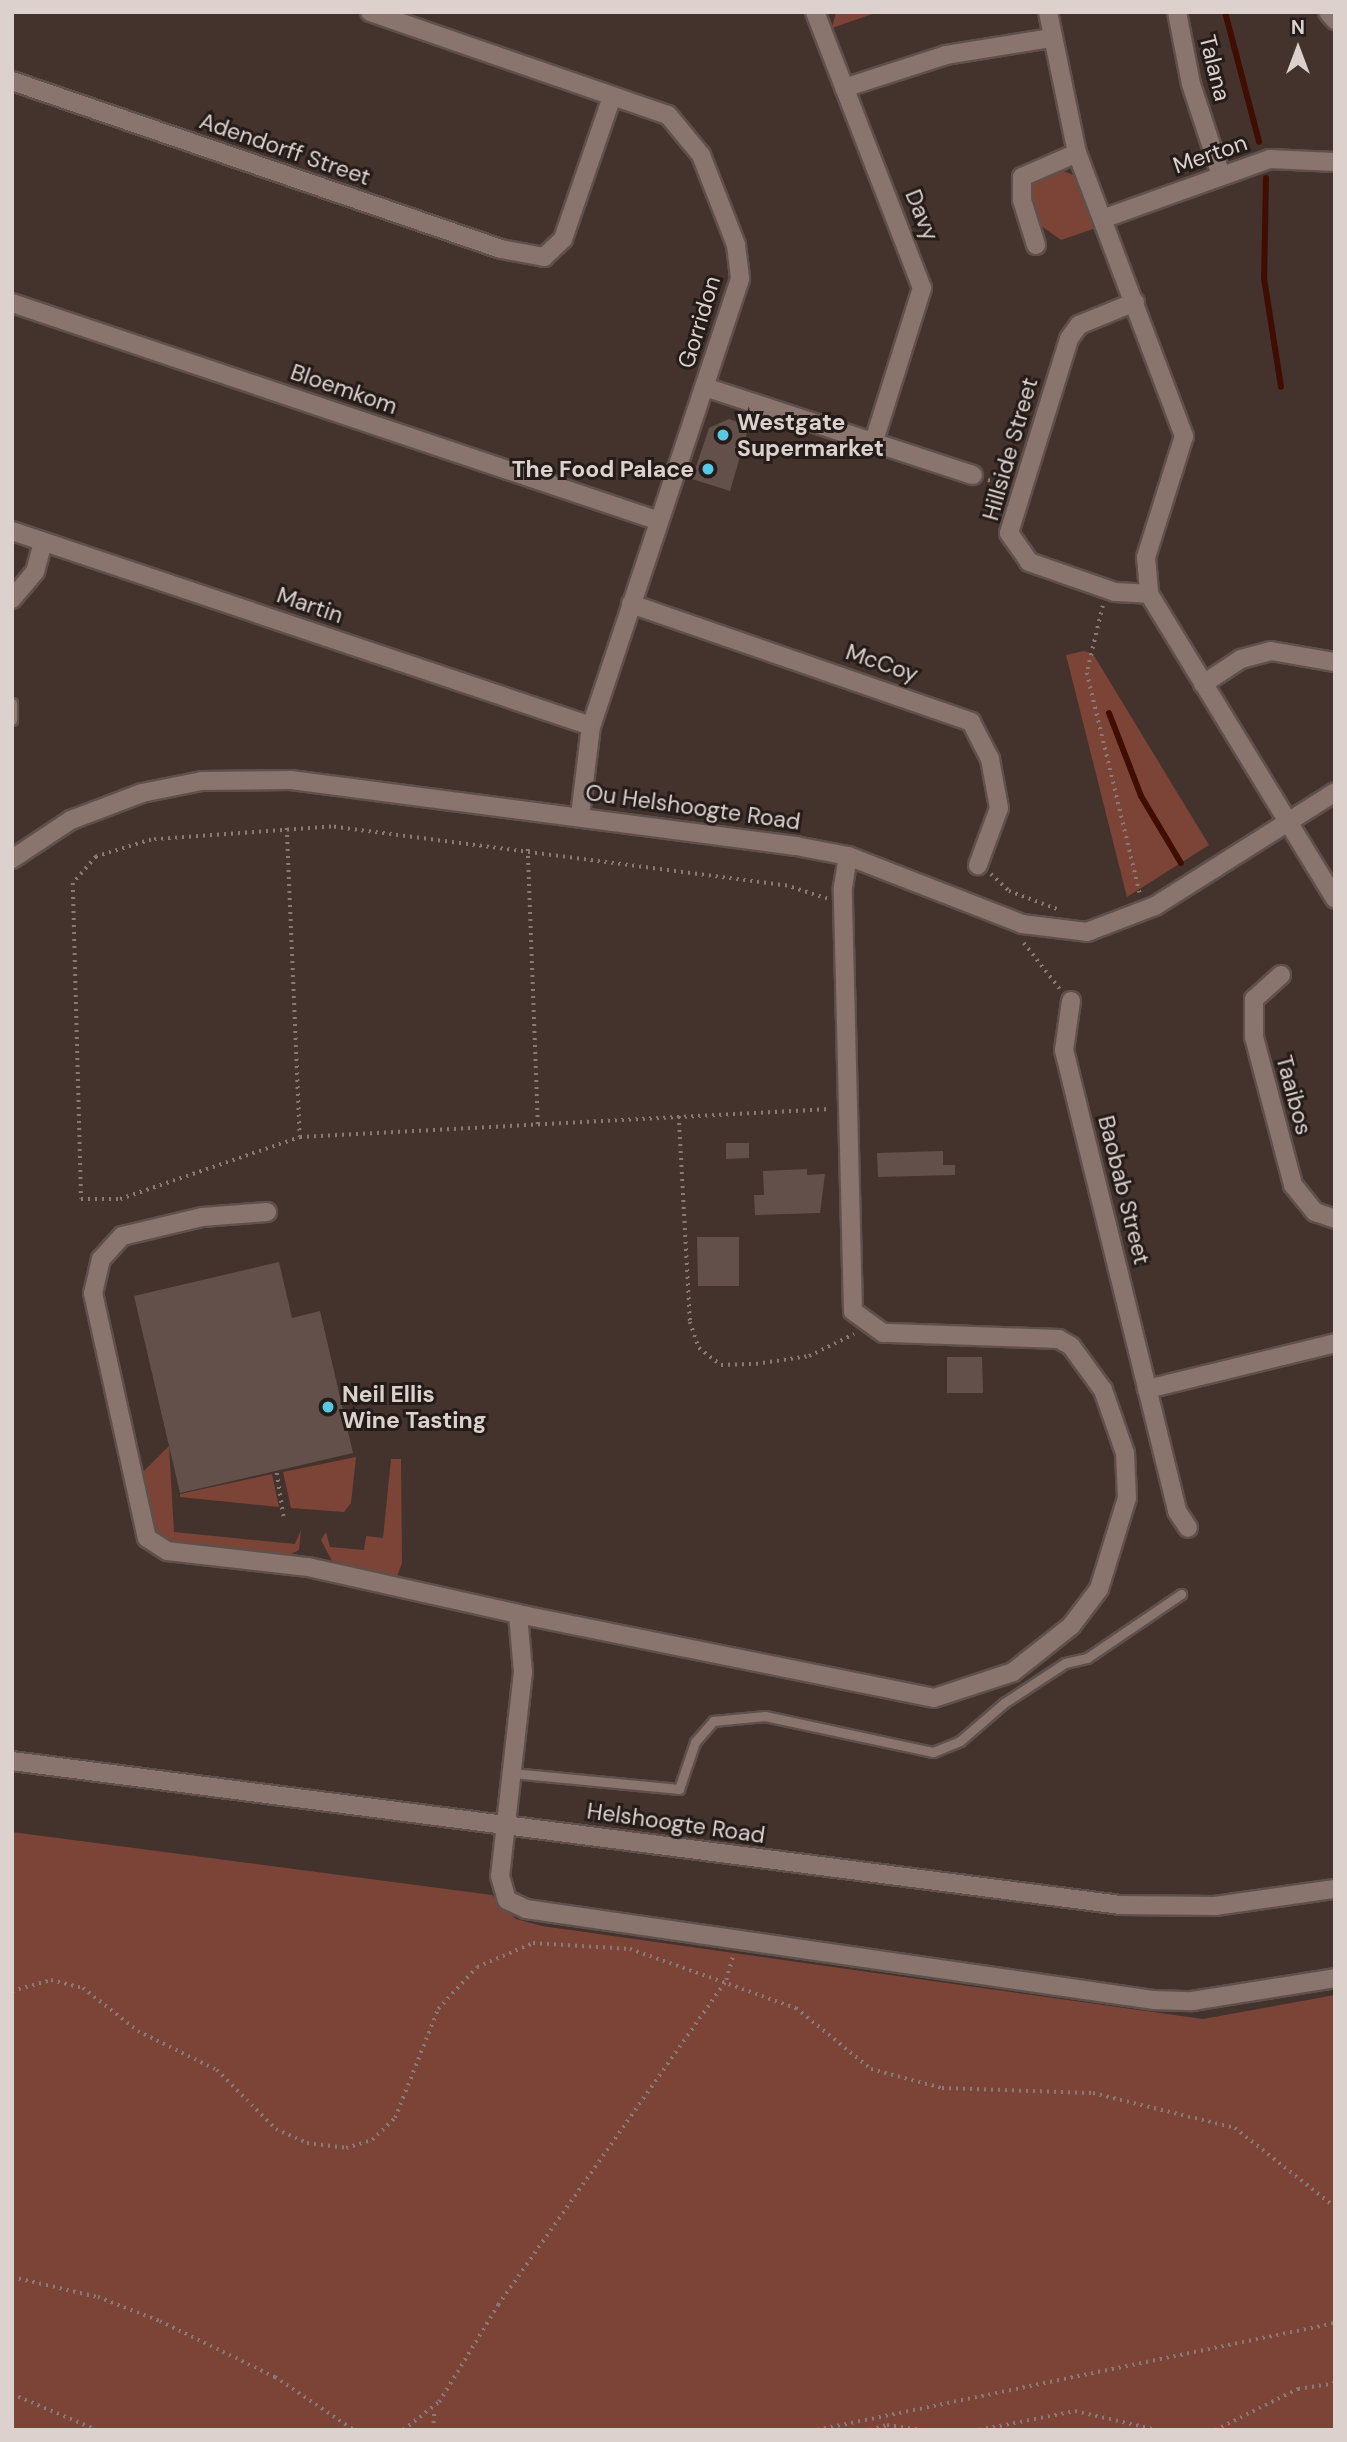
<!DOCTYPE html>
<style>
body{margin:0}
#map{position:relative;width:1347px;height:2442px;overflow:hidden;background:#44322d;font-family:"DM Sans",sans-serif}
div>[style]{position:absolute}
[style*='--x']{left:calc(var(--x)*1px);top:calc(var(--y)*1px);width:calc(var(--w)*1px);rotate:calc(var(--a)*1deg)}
.green>*{inset:0;background:#7b4436}
.stream>*{height:6px;margin:-3px;padding:0 3px;transform-origin:3px;border-radius:3px;background:#400d02}
.building>*{inset:0;background:#63504a}
.path>*{height:3.5px;margin-top:-1.75px;transform-origin:0;background:repeating-linear-gradient(90deg,#887a75 0 2px,transparent 0 7px)}
.roads{filter:drop-shadow(2px 0 #5f504c) drop-shadow(-2px 0 #5f504c) drop-shadow(0 2px #5f504c) drop-shadow(0 -2px #5f504c)}
.lane>*{height:9px;margin:-4.5px;padding:0 4.5px;transform-origin:4.5px;border-radius:4.5px;background:#89746e}
.street>*{height:18px;margin:-9px;padding:0 9px;transform-origin:9px;border-radius:9px;background:#89746e}
.secondary>*{height:18px;margin:-9px;padding:0 9px;transform-origin:9px;border-radius:9px;background:#89746e}
.dots>*{width:19px;height:19px;translate:-50% -50%;box-sizing:border-box;border:4px solid #241c19;border-radius:50%}
span{translate:-50% -50%;white-space:nowrap;text-align:center;line-height:1.15;-webkit-text-stroke:6px #241c19;paint-order:stroke}
.street-label{font-size:23px;color:#dcd1cd}
.poi-label{font-size:23px;color:#dcd1cd;font-weight:700}
.left{translate:0 -50%;text-align:left}
.right{translate:-100% -50%;text-align:right}
.frame{position:absolute;inset:0;border:14px solid #dcd1cd;pointer-events:none}
.north{position:absolute;left:1263px;top:14px;width:70px;height:70px;-webkit-text-stroke:5px #241c19;paint-order:stroke;rotate:0deg;font-size:19px;font-weight:700;line-height:28px;text-align:center;color:#dcd1cd}
.north::after{content:'';display:block;margin:auto;width:24px;height:32px;background:#dcd1cd;clip-path:polygon(50% 0,100% 100%,50% 72%,0 100%)}
</style>
<div id="map">
<div class="green">
<i style="clip-path:polygon(836px 12px,878px 12px,832px 28px)"></i>
<i style="clip-path:polygon(1058px 169px,1076px 176px,1096px 228px,1061px 240px,1037px 223px,1027px 197px,1027px 182px)"></i>
<i style="clip-path:polygon(1084px 651px,1093px 654px,1209px 845px,1127px 897px,1066px 655px)"></i>
<i style="clip-path:polygon(169px 1446px,174px 1532px,295px 1544px,301px 1530px,299px 1550px,289px 1555px,163px 1541px,152px 1532px,143px 1472px)"></i>
<i style="clip-path:polygon(356px 1457px,351px 1503px,344px 1512px,291px 1508px,283px 1472px)"></i>
<i style="clip-path:polygon(391px 1459px,401px 1459px,402px 1563px,396px 1579px,334px 1565px,321px 1540px,326px 1532px,330px 1547px,364px 1550px,366px 1536px,383px 1538px)"></i>
<i style="clip-path:polygon(272px 1474px,279px 1507px,180px 1497px,180px 1494px)"></i>
<i style="clip-path:polygon(12px 1832px,492px 1895px,516px 1919px,542px 1926px,1203px 2019px,1335px 1995px,1335px 2430px,12px 2430px)"></i>
</div>
<div class="stream">
<i style="--x:1225;--y:12;--w:134;--a:75.3"></i>
<i style="--x:1266;--y:178;--w:100;--a:91.1"></i>
<i style="--x:1264;--y:278;--w:110;--a:81.1"></i>
<i style="--x:1109;--y:713;--w:89;--a:68.9"></i>
<i style="--x:1141;--y:796;--w:78;--a:59.2"></i>
</div>
<div class="building">
<i style="clip-path:polygon(729px 419px,749px 426px,730px 491px,692px 479px,709px 428px)"></i>
<i style="clip-path:polygon(726px 1143px,749px 1143px,749px 1158px,726px 1159px)"></i>
<i style="clip-path:polygon(943px 1151px,943px 1165px,955px 1165px,955px 1175px,878px 1177px,877px 1153px)"></i>
<i style="clip-path:polygon(807px 1169px,807px 1175px,825px 1174px,820px 1213px,755px 1215px,754px 1195px,764px 1195px,763px 1171px)"></i>
<i style="clip-path:polygon(697px 1237px,739px 1237px,739px 1286px,698px 1286px)"></i>
<i style="clip-path:polygon(279px 1262px,292px 1318px,320px 1311px,353px 1453px,180px 1493px,134px 1296px)"></i>
<i style="clip-path:polygon(947px 1357px,982px 1357px,983px 1393px,947px 1393px)"></i>
</div>
<div class="path">
<i style="--x:988;--y:480;--w:17;--a:17"></i>
<i style="--x:1103;--y:606;--w:69;--a:103.4"></i>
<i style="--x:1087;--y:673;--w:226;--a:76.5"></i>
<i style="--x:287;--y:828;--w:309;--a:87.6"></i>
<i style="--x:528;--y:849;--w:276;--a:87.9"></i>
<i style="--x:991;--y:874;--w:25;--a:43"></i>
<i style="--x:1009;--y:891;--w:51;--a:20.6"></i>
<i style="--x:827;--y:899;--w:42;--a:-162"></i>
<i style="--x:787;--y:886;--w:460;--a:-172.6"></i>
<i style="--x:331;--y:827;--w:180;--a:175.9"></i>
<i style="--x:151;--y:840;--w:58;--a:162.8"></i>
<i style="--x:96;--y:857;--w:35;--a:131"></i>
<i style="--x:73;--y:883;--w:316;--a:88.5"></i>
<i style="--x:81;--y:1199;--w:39;--a:0"></i>
<i style="--x:120;--y:1199;--w:190;--a:-19"></i>
<i style="--x:300;--y:1137;--w:531;--a:-3.02"></i>
<i style="--x:1024;--y:943;--w:58;--a:52"></i>
<i style="--x:679;--y:1116;--w:206;--a:86.9"></i>
<i style="--x:690;--y:1322;--w:28;--a:71"></i>
<i style="--x:699;--y:1348;--w:28;--a:38"></i>
<i style="--x:721;--y:1365;--w:35;--a:-2"></i>
<i style="--x:756;--y:1364;--w:54;--a:-8.6"></i>
<i style="--x:809;--y:1356;--w:50;--a:-26.1"></i>
<i style="--x:277;--y:1473;--w:46;--a:81.2"></i>
<i style="--x:12;--y:1991;--w:41;--a:-15.8"></i>
<i style="--x:51;--y:1980;--w:33;--a:14"></i>
<i style="--x:83;--y:1988;--w:70;--a:38"></i>
<i style="--x:138;--y:2031;--w:88;--a:26.3"></i>
<i style="--x:217;--y:2070;--w:83;--a:45"></i>
<i style="--x:276;--y:2129;--w:34;--a:24"></i>
<i style="--x:307;--y:2143;--w:39;--a:7"></i>
<i style="--x:346;--y:2148;--w:27;--a:-17"></i>
<i style="--x:372;--y:2140;--w:32;--a:-44"></i>
<i style="--x:395;--y:2118;--w:117;--a:-68.5"></i>
<i style="--x:438;--y:2009;--w:57;--a:-47.1"></i>
<i style="--x:477;--y:1967;--w:61;--a:-23.2"></i>
<i style="--x:533;--y:1943;--w:97;--a:3.5"></i>
<i style="--x:630;--y:1949;--w:176;--a:19.6"></i>
<i style="--x:796;--y:2008;--w:97;--a:39.1"></i>
<i style="--x:871;--y:2069;--w:73;--a:15"></i>
<i style="--x:942;--y:2088;--w:151;--a:1.9"></i>
<i style="--x:1093;--y:2093;--w:146;--a:13.8"></i>
<i style="--x:1235;--y:2128;--w:127;--a:38.3"></i>
<i style="--x:12;--y:2277;--w:88;--a:13.1"></i>
<i style="--x:98;--y:2297;--w:66;--a:21.2"></i>
<i style="--x:160;--y:2321;--w:128;--a:26"></i>
<i style="--x:275;--y:2377;--w:95;--a:33.9"></i>
<i style="--x:12;--y:2394;--w:92;--a:23"></i>
<i style="--x:403;--y:2430;--w:46;--a:-37.9"></i>
<i style="--x:439;--y:2402;--w:114;--a:-58.7"></i>
<i style="--x:498;--y:2305;--w:397;--a:-54.9"></i>
<i style="--x:726;--y:1980;--w:26;--a:-74"></i>
<i style="--x:433;--y:2430;--w:20;--a:-87"></i>
<i style="--x:817;--y:2430;--w:529;--a:-11.67"></i>
<i style="--x:870;--y:2430;--w:18;--a:-16"></i>
<i style="--x:887;--y:2425;--w:37;--a:8"></i>
<i style="--x:979;--y:2430;--w:98;--a:-11.2"></i>
<i style="--x:1075;--y:2411;--w:84;--a:13"></i>
<i style="--x:1215;--y:2430;--w:93;--a:-26.3"></i>
<i style="--x:1298;--y:2389;--w:37;--a:-9"></i>
</div>
<div class="roads">
<div class="lane">
<i style="--x:12;--y:703;--w:17;--a:90"></i>
<i style="--x:512;--y:1773;--w:168;--a:5.5"></i>
<i style="--x:679;--y:1789;--w:50;--a:-71.2"></i>
<i style="--x:695;--y:1742;--w:28;--a:-49"></i>
<i style="--x:713;--y:1721;--w:52;--a:-5.5"></i>
<i style="--x:765;--y:1716;--w:172;--a:12.1"></i>
<i style="--x:933;--y:1752;--w:29;--a:-22"></i>
<i style="--x:960;--y:1741;--w:58;--a:-40.8"></i>
<i style="--x:1004;--y:1703;--w:73;--a:-33.3"></i>
<i style="--x:1065;--y:1663;--w:23;--a:-13"></i>
<i style="--x:1087;--y:1658;--w:114;--a:-34.2"></i>
</div>
<div class="street">
<i style="--x:370;--y:12;--w:315;--a:19.1"></i>
<i style="--x:668;--y:115;--w:52;--a:50.5"></i>
<i style="--x:701;--y:155;--w:97;--a:68.7"></i>
<i style="--x:736;--y:245;--w:34;--a:83"></i>
<i style="--x:740;--y:279;--w:471;--a:108.4"></i>
<i style="--x:591;--y:726;--w:91;--a:97"></i>
<i style="--x:815;--y:12;--w:296;--a:68.8"></i>
<i style="--x:922;--y:288;--w:160;--a:107.4"></i>
<i style="--x:1048;--y:12;--w:144;--a:78.4"></i>
<i style="--x:1077;--y:153;--w:303;--a:69.3"></i>
<i style="--x:1184;--y:436;--w:127;--a:107.4"></i>
<i style="--x:1146;--y:557;--w:37;--a:85"></i>
<i style="--x:1149;--y:594;--w:357;--a:58.6"></i>
<i style="--x:1177;--y:12;--w:73;--a:79"></i>
<i style="--x:1191;--y:84;--w:96;--a:71.8"></i>
<i style="--x:1328;--y:12;--w:11;--a:49"></i>
<i style="--x:12;--y:81;--w:517;--a:18.96"></i>
<i style="--x:501;--y:249;--w:44;--a:10.5"></i>
<i style="--x:544;--y:257;--w:26;--a:-43"></i>
<i style="--x:563;--y:239;--w:150;--a:-71"></i>
<i style="--x:844;--y:88;--w:107;--a:-17.9"></i>
<i style="--x:946;--y:55;--w:106;--a:-9.2"></i>
<i style="--x:1105;--y:218;--w:175;--a:-19.7"></i>
<i style="--x:1270;--y:159;--w:65;--a:2.6"></i>
<i style="--x:1036;--y:245;--w:47;--a:-107.3"></i>
<i style="--x:1022;--y:200;--w:23;--a:-90"></i>
<i style="--x:1022;--y:177;--w:60;--a:-23.6"></i>
<i style="--x:1135;--y:302;--w:61;--a:157.7"></i>
<i style="--x:1079;--y:325;--w:17;--a:126"></i>
<i style="--x:1069;--y:339;--w:203;--a:107.2"></i>
<i style="--x:1009;--y:533;--w:35;--a:55"></i>
<i style="--x:1029;--y:562;--w:91;--a:19.2"></i>
<i style="--x:1115;--y:592;--w:34;--a:3"></i>
<i style="--x:12;--y:303;--w:683;--a:18.62"></i>
<i style="--x:705;--y:387;--w:282;--a:18.2"></i>
<i style="--x:12;--y:531;--w:611;--a:18.61"></i>
<i style="--x:12;--y:599;--w:35;--a:-50"></i>
<i style="--x:35;--y:572;--w:31;--a:-75"></i>
<i style="--x:631;--y:604;--w:360;--a:19.1"></i>
<i style="--x:971;--y:722;--w:42;--a:62.8"></i>
<i style="--x:990;--y:759;--w:50;--a:79.6"></i>
<i style="--x:999;--y:808;--w:61;--a:110.2"></i>
<i style="--x:1203;--y:684;--w:45;--a:-33.3"></i>
<i style="--x:1241;--y:659;--w:31;--a:-15"></i>
<i style="--x:1271;--y:651;--w:65;--a:9.8"></i>
<i style="--x:12;--y:859;--w:71;--a:-33.5"></i>
<i style="--x:71;--y:820;--w:76;--a:-20.8"></i>
<i style="--x:142;--y:793;--w:61;--a:-11.3"></i>
<i style="--x:202;--y:781;--w:89;--a:-0.6"></i>
<i style="--x:291;--y:780;--w:509;--a:7.45"></i>
<i style="--x:796;--y:846;--w:53;--a:10.9"></i>
<i style="--x:848;--y:856;--w:187;--a:21.3"></i>
<i style="--x:1022;--y:924;--w:65;--a:7"></i>
<i style="--x:1087;--y:932;--w:73;--a:-20.9"></i>
<i style="--x:1155;--y:906;--w:213;--a:-32.3"></i>
<i style="--x:1281;--y:975;--w:36;--a:138"></i>
<i style="--x:1254;--y:999;--w:38;--a:90"></i>
<i style="--x:1254;--y:1037;--w:153;--a:75.2"></i>
<i style="--x:1293;--y:1185;--w:35;--a:51"></i>
<i style="--x:1315;--y:1212;--w:21;--a:19"></i>
<i style="--x:1071;--y:1001;--w:49;--a:98.1"></i>
<i style="--x:1064;--y:1050;--w:475;--a:76.2"></i>
<i style="--x:1177;--y:1511;--w:20;--a:57"></i>
<i style="--x:267;--y:1212;--w:65;--a:175.6"></i>
<i style="--x:202;--y:1217;--w:82;--a:166.6"></i>
<i style="--x:122;--y:1236;--w:31;--a:132"></i>
<i style="--x:101;--y:1259;--w:35;--a:103"></i>
<i style="--x:93;--y:1293;--w:251;--a:77.6"></i>
<i style="--x:147;--y:1538;--w:24;--a:33"></i>
<i style="--x:167;--y:1551;--w:142;--a:6.5"></i>
<i style="--x:308;--y:1567;--w:215;--a:12.6"></i>
<i style="--x:518;--y:1614;--w:58;--a:85.1"></i>
<i style="--x:523;--y:1672;--w:205;--a:96.4"></i>
<i style="--x:500;--y:1876;--w:25;--a:74"></i>
<i style="--x:507;--y:1900;--w:21;--a:25"></i>
<i style="--x:526;--y:1909;--w:635;--a:8.25"></i>
<i style="--x:1154;--y:2000;--w:38;--a:2"></i>
<i style="--x:1192;--y:2001;--w:145;--a:-9.1"></i>
<i style="--x:1147;--y:1389;--w:194;--a:-13.7"></i>
<i style="--x:518;--y:1614;--w:424;--a:11.4"></i>
<i style="--x:934;--y:1698;--w:83;--a:-18.2"></i>
<i style="--x:1013;--y:1672;--w:74;--a:-38.4"></i>
<i style="--x:1071;--y:1626;--w:46;--a:-52.9"></i>
<i style="--x:1099;--y:1589;--w:95;--a:-72.9"></i>
<i style="--x:1127;--y:1498;--w:45;--a:-92.5"></i>
<i style="--x:1125;--y:1453;--w:67;--a:-109.2"></i>
<i style="--x:1103;--y:1390;--w:54;--a:-126"></i>
<i style="--x:1071;--y:1346;--w:14;--a:-150"></i>
<i style="--x:1059;--y:1339;--w:176;--a:-178"></i>
<i style="--x:883;--y:1333;--w:37;--a:-144"></i>
<i style="--x:853;--y:1311;--w:424;--a:-91.4"></i>
<i style="--x:843;--y:887;--w:31;--a:-81"></i>
</div>
<div class="secondary">
<i style="--x:12;--y:1761;--w:1117;--a:7.4"></i>
<i style="--x:1120;--y:1905;--w:95;--a:0.6"></i>
<i style="--x:1215;--y:1906;--w:121;--a:-8.1"></i>
</div>
</div>
<div class="dots">
<i style="left:723px;top:435px;background:#58c9e3"></i>
<i style="left:708px;top:469px;background:#58c9e3"></i>
<i style="left:328px;top:1407px;background:#58c9e3"></i>
</div>
<div class="street-label">
<span style="left:1215px;top:68px;rotate:76deg">Talana</span>
<span style="left:285px;top:149px;rotate:19deg">Adendorff Street</span>
<span style="left:1210px;top:154px;rotate:-19deg">Merton</span>
<span style="left:922px;top:215px;rotate:68deg">Davy</span>
<span style="left:699px;top:322px;rotate:-73deg">Gorridon</span>
<span style="left:344px;top:389px;rotate:19deg">Bloemkom</span>
<span style="left:1010px;top:449px;rotate:-74deg">Hillside Street</span>
<span style="left:310px;top:605px;rotate:19deg">Martin</span>
<span style="left:882px;top:663px;rotate:19deg">McCoy</span>
<span style="left:693px;top:807px;rotate:8deg">Ou Helshoogte Road</span>
<span style="left:1294px;top:1095px;rotate:75deg">Taaibos</span>
<span style="left:1124px;top:1190px;rotate:76deg">Baobab Street</span>
<span style="left:676px;top:1823px;rotate:8deg">Helshoogte Road</span>
</div>
<div class="poi-label">
<span class="left" style="left:737px;top:435px">Westgate<br>Supermarket</span>
<span class="right" style="left:694px;top:469px">The Food Palace</span>
<span class="left" style="left:342px;top:1407px">Neil Ellis<br>Wine Tasting</span>
</div>
<div class="frame"></div>
<div class="north">N</div>
</div>
